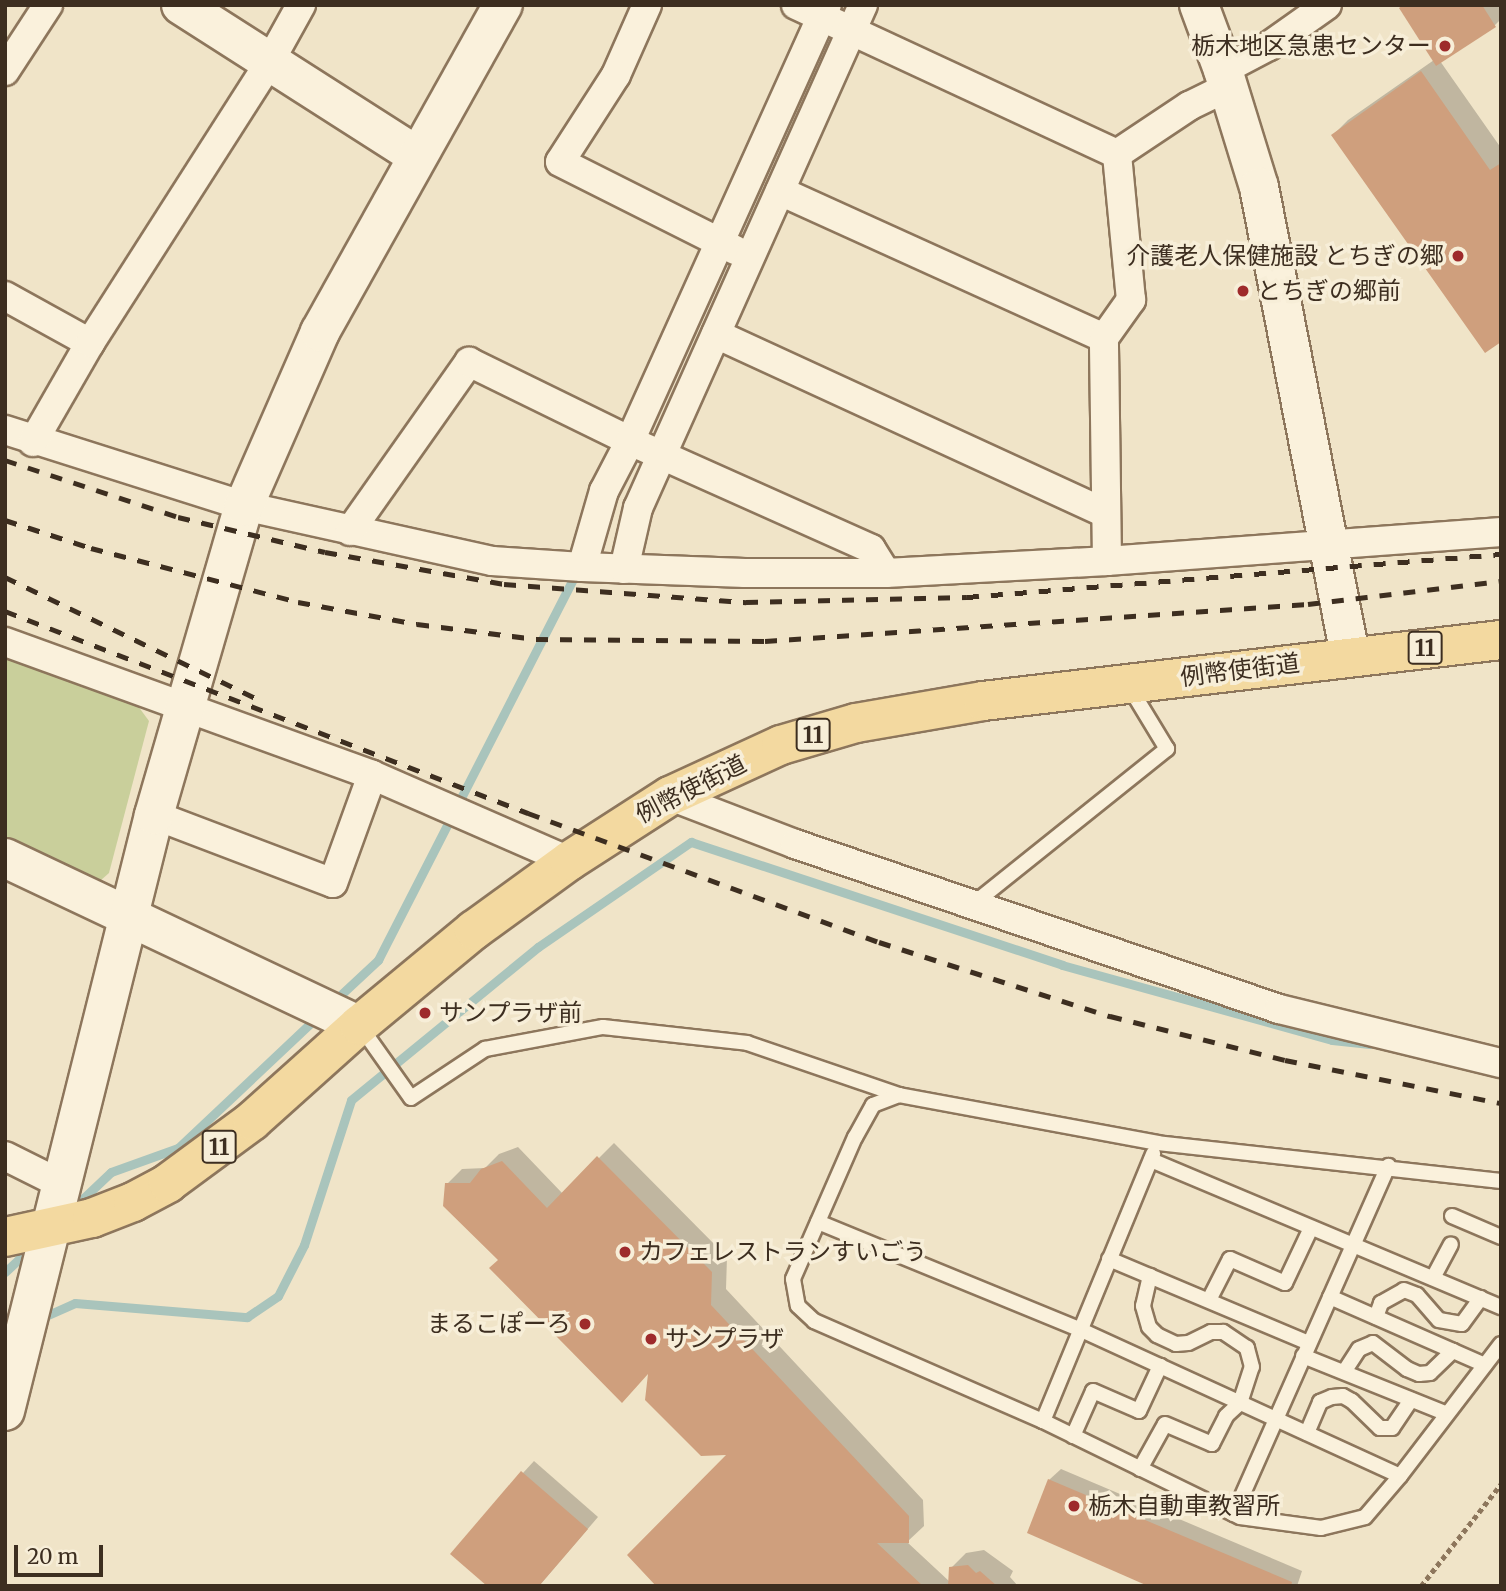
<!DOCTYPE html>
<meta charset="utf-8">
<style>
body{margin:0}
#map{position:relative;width:1506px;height:1591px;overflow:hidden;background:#f0e4c8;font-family:Merriweather,"Noto Sans JP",serif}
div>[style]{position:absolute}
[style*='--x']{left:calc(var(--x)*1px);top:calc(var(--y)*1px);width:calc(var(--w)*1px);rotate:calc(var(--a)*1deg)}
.green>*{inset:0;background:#c9cf9b}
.shadow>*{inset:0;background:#0003}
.stream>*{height:9px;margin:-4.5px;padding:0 4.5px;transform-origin:4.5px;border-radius:4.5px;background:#a9c4bc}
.building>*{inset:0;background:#cf9f7d}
.path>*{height:4.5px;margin-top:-2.25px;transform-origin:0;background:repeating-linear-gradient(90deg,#8d765c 0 5px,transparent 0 8.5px)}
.roads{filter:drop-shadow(2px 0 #8d765c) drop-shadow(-2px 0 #8d765c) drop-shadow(0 2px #8d765c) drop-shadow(0 -2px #8d765c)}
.lane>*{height:14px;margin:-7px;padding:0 7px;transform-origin:7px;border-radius:7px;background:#faf1dc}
.street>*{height:28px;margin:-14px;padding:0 14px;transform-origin:14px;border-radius:14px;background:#faf1dc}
.secondary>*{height:38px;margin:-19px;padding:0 19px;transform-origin:19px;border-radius:19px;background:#faf1dc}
.primary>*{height:38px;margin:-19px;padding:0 19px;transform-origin:19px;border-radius:19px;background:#f3d9a0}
.rail>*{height:5px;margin-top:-2.5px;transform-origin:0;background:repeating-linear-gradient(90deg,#3d2e20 0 12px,transparent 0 24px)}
.dots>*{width:19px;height:19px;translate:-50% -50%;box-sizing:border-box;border:4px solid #f7eed8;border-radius:50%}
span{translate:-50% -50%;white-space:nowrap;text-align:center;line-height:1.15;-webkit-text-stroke:7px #f7eed8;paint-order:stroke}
.shield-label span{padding:2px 5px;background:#f7eed8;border:2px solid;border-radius:5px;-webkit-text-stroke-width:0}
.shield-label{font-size:23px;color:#3d2e20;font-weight:700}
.poi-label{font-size:24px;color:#3d2e20}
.right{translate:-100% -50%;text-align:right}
.left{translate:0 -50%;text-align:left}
.street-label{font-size:24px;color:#3d2e20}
.frame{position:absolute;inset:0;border:7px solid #3d2e20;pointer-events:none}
.scale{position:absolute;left:14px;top:1545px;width:89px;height:32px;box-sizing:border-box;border:4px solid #3d2e20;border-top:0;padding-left:9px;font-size:21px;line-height:24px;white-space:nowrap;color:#3d2e20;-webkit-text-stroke:5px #f7eed8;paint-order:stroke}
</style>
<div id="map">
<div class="green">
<i style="clip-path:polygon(5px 655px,138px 706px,149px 721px,109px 873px,100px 881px,5px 838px)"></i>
</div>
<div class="shadow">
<i style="clip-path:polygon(1404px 5px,1501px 6px,1501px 19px,1495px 25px,1440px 61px,1501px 148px,1501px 340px,1333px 135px,1348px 120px,1434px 60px)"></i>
<i style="clip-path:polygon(614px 1143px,727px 1257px,726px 1289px,923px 1500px,924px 1526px,907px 1542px,950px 1582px,951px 1568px,966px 1553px,984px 1550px,1013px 1571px,1010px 1577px,1018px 1586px,659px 1586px,731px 1453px,650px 1371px,499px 1260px,447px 1184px,462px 1169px,485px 1168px,499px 1154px,518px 1147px,563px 1194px)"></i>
<i style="clip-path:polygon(534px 1461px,598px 1517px,539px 1586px,523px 1473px)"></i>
<i style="clip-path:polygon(1061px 1469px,1302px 1571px,1297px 1586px,1152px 1586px,1049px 1480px)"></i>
</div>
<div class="stream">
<i style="--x:333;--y:1002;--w:62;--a:-43"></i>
<i style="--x:378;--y:960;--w:438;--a:-62.9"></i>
<i style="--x:73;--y:1208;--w:52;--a:-43.5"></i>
<i style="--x:111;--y:1172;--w:71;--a:-19.7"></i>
<i style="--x:178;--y:1148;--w:191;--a:-43.3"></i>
<i style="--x:5;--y:1272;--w:37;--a:-43"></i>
<i style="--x:39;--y:1319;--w:39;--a:-24"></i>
<i style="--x:75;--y:1303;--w:173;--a:4.7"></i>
<i style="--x:247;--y:1317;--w:37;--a:-34"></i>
<i style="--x:278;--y:1296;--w:57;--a:-63"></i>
<i style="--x:304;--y:1245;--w:152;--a:-72"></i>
<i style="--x:351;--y:1100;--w:242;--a:-39.3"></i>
<i style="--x:538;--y:947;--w:186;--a:-34.5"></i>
<i style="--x:691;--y:842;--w:391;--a:18.3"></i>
<i style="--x:1062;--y:965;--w:280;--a:15.5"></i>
<i style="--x:1332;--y:1040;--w:38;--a:6"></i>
</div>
<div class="building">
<i style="clip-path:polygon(1403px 5px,1482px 5px,1496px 27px,1436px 66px,1399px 8px)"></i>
<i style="clip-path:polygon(1421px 71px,1490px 170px,1501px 163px,1501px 342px,1485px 353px,1331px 135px)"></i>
<i style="clip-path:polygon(597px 1156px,712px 1272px,711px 1305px,909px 1516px,909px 1543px,877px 1543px,923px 1586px,656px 1586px,627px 1555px,726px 1455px,701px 1456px,645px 1400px,648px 1374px,622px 1403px,489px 1268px,498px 1260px,443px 1206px,445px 1183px,470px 1183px,481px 1169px,502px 1161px,547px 1208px)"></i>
<i style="clip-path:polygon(521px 1471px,588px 1529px,539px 1586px,487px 1586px,450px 1554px)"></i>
<i style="clip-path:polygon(1048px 1479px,1292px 1582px,1291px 1586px,1148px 1586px,1027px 1533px)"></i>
<i style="clip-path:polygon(968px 1565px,976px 1573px,980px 1571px,997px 1586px,948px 1586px,949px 1567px)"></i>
</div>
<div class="path">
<i style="--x:1421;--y:1586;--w:130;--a:-51.9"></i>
</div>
<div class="roads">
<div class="lane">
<i style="--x:972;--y:905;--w:250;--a:-38.7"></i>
<i style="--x:1167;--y:749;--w:71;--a:-121.2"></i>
<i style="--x:360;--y:1026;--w:88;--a:54.7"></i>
<i style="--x:411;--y:1098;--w:89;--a:-33.5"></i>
<i style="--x:485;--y:1049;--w:120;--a:-10.6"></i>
<i style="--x:603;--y:1027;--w:145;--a:6.3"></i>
<i style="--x:747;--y:1043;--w:161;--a:18.9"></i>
<i style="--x:1151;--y:1160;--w:380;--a:22.8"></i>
<i style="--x:1501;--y:1181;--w:345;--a:-173.7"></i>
<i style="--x:1158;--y:1143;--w:263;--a:-169.5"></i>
<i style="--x:899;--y:1095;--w:28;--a:159"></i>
<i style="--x:873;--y:1105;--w:37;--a:119"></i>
<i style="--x:855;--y:1137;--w:155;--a:113.6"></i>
<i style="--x:793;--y:1279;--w:27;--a:80"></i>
<i style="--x:798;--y:1306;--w:22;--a:43"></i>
<i style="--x:814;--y:1321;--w:250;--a:23.6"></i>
<i style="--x:1043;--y:1421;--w:219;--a:26"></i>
<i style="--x:1240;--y:1517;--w:82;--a:7.7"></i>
<i style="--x:1321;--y:1528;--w:45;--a:-14"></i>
<i style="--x:1365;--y:1517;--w:54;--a:-49.5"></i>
<i style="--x:1400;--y:1476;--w:166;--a:-52.6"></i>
<i style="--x:1452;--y:1216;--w:53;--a:23.2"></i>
<i style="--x:818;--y:1222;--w:282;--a:22.3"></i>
<i style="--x:1079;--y:1329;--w:353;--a:24.6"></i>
<i style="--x:1109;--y:1259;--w:217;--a:22.8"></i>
<i style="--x:1433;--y:1278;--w:38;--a:-62"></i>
<i style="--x:1330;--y:1297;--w:169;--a:23.7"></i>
<i style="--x:1209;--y:1300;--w:46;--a:-62.9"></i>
<i style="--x:1230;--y:1259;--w:60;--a:23.6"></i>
<i style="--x:1285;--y:1283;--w:61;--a:-64.7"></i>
<i style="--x:1376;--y:1317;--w:15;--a:-70"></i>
<i style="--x:1381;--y:1303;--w:26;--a:-29"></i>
<i style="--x:1404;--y:1290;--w:14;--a:21"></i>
<i style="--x:1417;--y:1295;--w:33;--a:49"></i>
<i style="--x:1439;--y:1320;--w:23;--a:10"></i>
<i style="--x:1462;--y:1324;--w:32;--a:-54"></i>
<i style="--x:1303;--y:1356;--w:155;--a:21.9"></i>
<i style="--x:1344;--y:1372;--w:27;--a:-57"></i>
<i style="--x:1359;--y:1349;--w:15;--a:-23"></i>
<i style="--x:1373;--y:1343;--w:43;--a:37.4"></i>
<i style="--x:1407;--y:1369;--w:13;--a:23"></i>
<i style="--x:1419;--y:1374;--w:11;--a:-5"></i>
<i style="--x:1430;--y:1373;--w:32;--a:-44"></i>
<i style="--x:1043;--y:1421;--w:289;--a:-67.6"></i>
<i style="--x:1307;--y:1433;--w:34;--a:-67"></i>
<i style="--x:1320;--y:1402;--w:13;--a:-23"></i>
<i style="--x:1332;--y:1397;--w:11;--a:-5"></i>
<i style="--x:1343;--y:1396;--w:10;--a:29"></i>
<i style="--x:1352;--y:1401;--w:39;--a:44"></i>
<i style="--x:1380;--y:1428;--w:12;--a:0"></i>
<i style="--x:1392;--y:1428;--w:34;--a:-56"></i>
<i style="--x:1073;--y:1436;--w:49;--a:-66"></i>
<i style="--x:1093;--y:1391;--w:50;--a:23.5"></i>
<i style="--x:1139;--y:1411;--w:50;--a:-65"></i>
<i style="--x:1140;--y:1469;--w:51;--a:-60.9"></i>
<i style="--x:1165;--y:1424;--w:51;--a:23.1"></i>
<i style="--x:1212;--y:1444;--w:31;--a:-63"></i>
<i style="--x:1226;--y:1416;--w:19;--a:-43"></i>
<i style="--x:1240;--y:1403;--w:38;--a:-72"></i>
<i style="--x:1252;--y:1367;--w:20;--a:-105"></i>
<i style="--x:1247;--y:1348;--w:29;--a:-146"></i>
<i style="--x:1223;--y:1332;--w:12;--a:180"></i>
<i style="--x:1211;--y:1332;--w:25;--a:154"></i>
<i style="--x:1188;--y:1343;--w:12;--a:175"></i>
<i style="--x:1176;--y:1344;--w:21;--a:-155"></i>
<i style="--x:1157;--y:1335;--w:11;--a:-135"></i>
<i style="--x:1149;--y:1327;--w:22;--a:-106"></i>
<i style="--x:1143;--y:1306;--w:31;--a:-77"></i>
<i style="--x:1234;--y:1514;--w:381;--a:-66.1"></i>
</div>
<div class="street">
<i style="--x:647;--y:5;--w:77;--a:113.9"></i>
<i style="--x:616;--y:75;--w:103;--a:122.8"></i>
<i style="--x:560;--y:162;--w:196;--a:26.7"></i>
<i style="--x:796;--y:5;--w:354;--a:24.9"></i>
<i style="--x:1223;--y:70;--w:52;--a:-27.6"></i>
<i style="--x:1269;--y:46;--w:71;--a:-35.3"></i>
<i style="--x:5;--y:71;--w:79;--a:-56.9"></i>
<i style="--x:1117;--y:154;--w:87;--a:-33.7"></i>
<i style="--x:1189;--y:106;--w:43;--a:-26"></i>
<i style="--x:780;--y:191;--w:356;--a:24.4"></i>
<i style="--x:5;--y:296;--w:97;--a:28.9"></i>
<i style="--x:716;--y:334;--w:429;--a:24.7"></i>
<i style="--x:5;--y:430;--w:251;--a:17.6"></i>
<i style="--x:244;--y:506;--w:254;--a:12.5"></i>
<i style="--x:492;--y:561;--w:90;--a:3.8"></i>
<i style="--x:582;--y:567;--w:163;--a:2.1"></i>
<i style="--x:745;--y:573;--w:141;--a:0"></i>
<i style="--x:886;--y:573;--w:221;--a:-3.1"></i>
<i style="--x:1107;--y:561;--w:395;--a:-4.2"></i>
<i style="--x:33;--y:442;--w:114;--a:-60.1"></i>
<i style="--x:90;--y:343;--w:335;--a:-57.4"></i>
<i style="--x:270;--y:61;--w:64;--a:-61"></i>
<i style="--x:350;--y:531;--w:207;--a:-54.8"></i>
<i style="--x:469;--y:362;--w:179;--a:26.1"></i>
<i style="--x:630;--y:441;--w:264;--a:24.1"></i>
<i style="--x:871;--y:549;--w:28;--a:58"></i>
<i style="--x:1107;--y:561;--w:223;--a:-90.8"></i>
<i style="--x:1104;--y:338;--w:47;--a:-54.6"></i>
<i style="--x:1131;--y:300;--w:147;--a:-95.5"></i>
<i style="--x:582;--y:567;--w:79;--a:-73.9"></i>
<i style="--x:604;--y:491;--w:56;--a:-62.5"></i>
<i style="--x:630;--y:441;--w:478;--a:-65.7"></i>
<i style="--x:624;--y:569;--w:63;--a:-77.1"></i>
<i style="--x:638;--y:508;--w:551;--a:-65.9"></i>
<i style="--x:5;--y:642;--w:390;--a:19.9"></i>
<i style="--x:372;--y:775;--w:215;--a:23.6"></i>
<i style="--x:670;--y:796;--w:134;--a:21"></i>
<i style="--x:795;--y:844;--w:511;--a:18.82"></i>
<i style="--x:1279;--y:1009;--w:228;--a:13.7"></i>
<i style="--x:154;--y:815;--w:191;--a:20.8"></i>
<i style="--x:333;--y:883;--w:115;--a:-70.1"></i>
<i style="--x:5;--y:1156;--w:65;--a:26.6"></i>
</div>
<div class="secondary">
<i style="--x:181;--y:5;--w:280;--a:32.6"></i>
<i style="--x:1199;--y:5;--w:69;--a:69.7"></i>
<i style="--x:1223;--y:70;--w:122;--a:72.9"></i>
<i style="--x:1259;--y:187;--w:479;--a:79"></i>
<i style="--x:5;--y:858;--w:391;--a:25.3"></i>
<i style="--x:5;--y:1411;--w:614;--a:-75.96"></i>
<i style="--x:154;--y:815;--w:322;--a:-73.8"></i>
<i style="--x:244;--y:506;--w:190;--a:-66.4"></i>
<i style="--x:320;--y:332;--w:375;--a:-60.8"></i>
</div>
<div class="primary">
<i style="--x:5;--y:1237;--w:89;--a:-12.3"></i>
<i style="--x:92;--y:1218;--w:44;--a:-21.3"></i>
<i style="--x:133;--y:1202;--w:40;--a:-28"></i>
<i style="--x:168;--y:1183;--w:104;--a:-36.4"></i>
<i style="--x:252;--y:1121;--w:144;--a:-41.9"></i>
<i style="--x:359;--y:1025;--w:149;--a:-39.6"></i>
<i style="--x:474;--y:930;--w:117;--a:-36"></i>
<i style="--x:569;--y:861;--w:120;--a:-32.8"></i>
<i style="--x:670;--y:796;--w:122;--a:-24.7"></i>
<i style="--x:781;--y:745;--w:78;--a:-16.3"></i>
<i style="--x:856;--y:723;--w:129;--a:-9.8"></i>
<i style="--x:983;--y:701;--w:522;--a:-6.72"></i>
</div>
</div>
<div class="rail">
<i style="--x:5;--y:460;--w:182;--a:18.2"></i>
<i style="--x:178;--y:517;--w:151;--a:13.4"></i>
<i style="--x:325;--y:552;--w:182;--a:10.1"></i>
<i style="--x:504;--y:584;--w:243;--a:4.3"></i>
<i style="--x:746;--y:602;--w:221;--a:-1.3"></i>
<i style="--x:967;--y:597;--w:536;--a:-4.6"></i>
<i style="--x:5;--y:520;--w:90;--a:18"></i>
<i style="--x:91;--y:548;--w:214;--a:14.6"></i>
<i style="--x:298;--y:602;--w:121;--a:10.5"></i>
<i style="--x:417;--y:624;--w:120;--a:7.2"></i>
<i style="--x:536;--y:639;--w:229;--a:0.5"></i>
<i style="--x:765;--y:641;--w:544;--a:-3.9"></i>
<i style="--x:1308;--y:604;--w:194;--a:-6.8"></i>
<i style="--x:5;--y:577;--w:285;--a:25.8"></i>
<i style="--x:5;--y:611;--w:561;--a:21.12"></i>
<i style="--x:528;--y:813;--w:374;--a:20.2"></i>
<i style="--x:879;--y:942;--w:243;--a:17.8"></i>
<i style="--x:1110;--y:1016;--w:180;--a:14.1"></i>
<i style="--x:1285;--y:1060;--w:220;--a:11.3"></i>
</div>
<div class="dots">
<i style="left:1445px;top:46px;background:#9e2a2b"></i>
<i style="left:1458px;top:256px;background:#9e2a2b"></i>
<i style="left:1243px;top:291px;background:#9e2a2b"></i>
<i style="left:425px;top:1013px;background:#9e2a2b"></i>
<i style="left:625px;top:1252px;background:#9e2a2b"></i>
<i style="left:585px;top:1324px;background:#9e2a2b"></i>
<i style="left:651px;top:1339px;background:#9e2a2b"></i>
<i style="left:1074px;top:1506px;background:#9e2a2b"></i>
</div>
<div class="shield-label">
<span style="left:1425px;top:648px">11</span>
<span style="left:813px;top:735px">11</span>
<span style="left:219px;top:1147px">11</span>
</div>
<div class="poi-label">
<span class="right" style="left:1431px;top:46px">栃木地区急患センター</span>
<span class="right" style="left:1444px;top:256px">介護老人保健施設 とちぎの郷</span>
<span class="left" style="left:1257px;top:291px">とちぎの郷前</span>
<span class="left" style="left:439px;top:1013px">サンプラザ前</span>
<span class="left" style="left:639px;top:1252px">カフェレストランすいごう</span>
<span class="right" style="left:571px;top:1324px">まるこぽーろ</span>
<span class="left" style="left:665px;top:1339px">サンプラザ</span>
<span class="left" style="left:1088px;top:1506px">栃木自動車教習所</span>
</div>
<div class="street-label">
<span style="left:1240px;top:670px;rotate:-7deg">例幣使街道</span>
<span style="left:691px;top:789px;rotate:-27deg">例幣使街道</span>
</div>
<div class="frame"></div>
<div class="scale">20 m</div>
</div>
